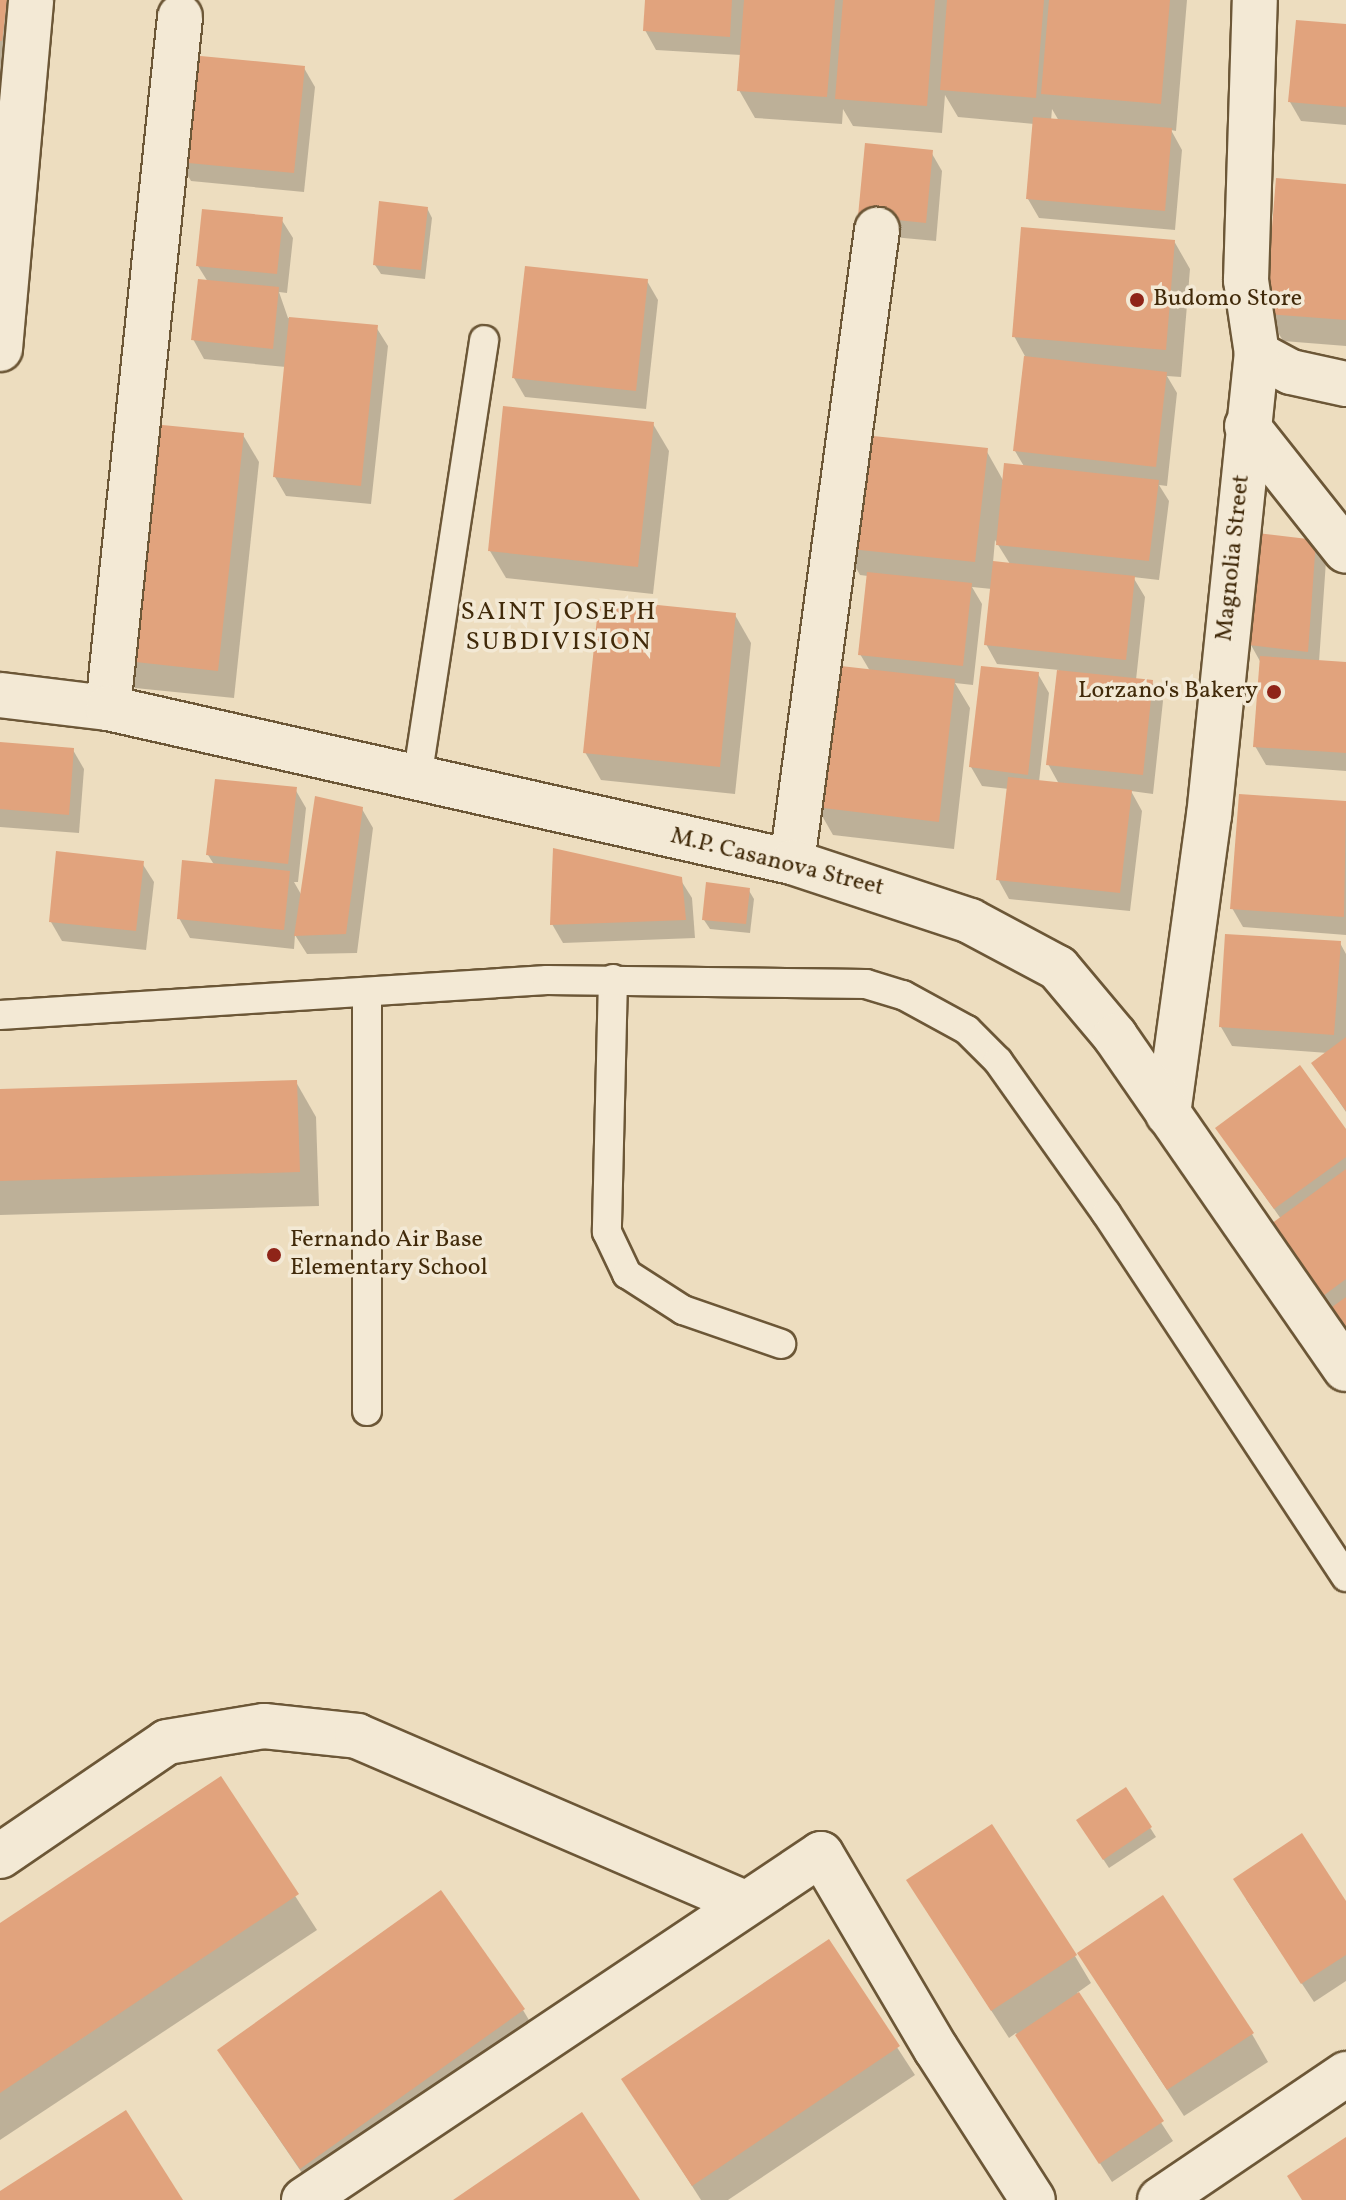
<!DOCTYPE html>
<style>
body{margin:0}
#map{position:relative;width:1346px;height:2200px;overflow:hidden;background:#edddbf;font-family:Vollkorn,serif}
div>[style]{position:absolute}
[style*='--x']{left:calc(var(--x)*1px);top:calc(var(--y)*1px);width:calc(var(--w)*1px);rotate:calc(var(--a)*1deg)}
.shadow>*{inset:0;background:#0003}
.building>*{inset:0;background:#e1a37d}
.roads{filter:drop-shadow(2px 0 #6c5737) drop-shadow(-2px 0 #6c5737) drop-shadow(0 2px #6c5737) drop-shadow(0 -2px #6c5737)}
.lane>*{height:28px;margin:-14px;padding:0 14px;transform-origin:14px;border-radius:14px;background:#f3e9d5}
.street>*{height:44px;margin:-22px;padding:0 22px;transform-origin:22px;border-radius:22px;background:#f3e9d5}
.secondary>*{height:44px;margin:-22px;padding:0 22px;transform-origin:22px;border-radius:22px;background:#f3e9d5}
.dots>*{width:22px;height:22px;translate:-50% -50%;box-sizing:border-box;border:4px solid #f3e9d5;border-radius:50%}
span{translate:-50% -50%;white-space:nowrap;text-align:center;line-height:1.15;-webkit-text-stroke:7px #f3e9d5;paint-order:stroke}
.poi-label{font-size:24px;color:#412a0a}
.left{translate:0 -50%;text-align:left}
.right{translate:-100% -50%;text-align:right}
.street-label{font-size:24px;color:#412a0a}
.neighbourhood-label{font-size:26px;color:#412a0a;letter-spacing:2px}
</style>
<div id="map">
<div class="shadow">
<i style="clip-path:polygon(0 0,20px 0,0 223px)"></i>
<i style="clip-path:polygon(evenodd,647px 0,1187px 0,1176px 131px,1171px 130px,1182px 150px,1175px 230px,1039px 218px,1028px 199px,1034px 124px,958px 117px,945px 95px,942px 133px,853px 126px,843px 109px,842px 124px,755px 118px,739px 90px,741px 55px,656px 50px,645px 30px,647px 0,1052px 109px,1059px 121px,1051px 121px,1052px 109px)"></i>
<i style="clip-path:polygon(1346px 26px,1346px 125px,1301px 121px,1290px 102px)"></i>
<i style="clip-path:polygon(304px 68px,315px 87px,304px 192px,191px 181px,180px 162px)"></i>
<i style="clip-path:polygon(931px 152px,942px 171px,936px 241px,871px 235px)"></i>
<i style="clip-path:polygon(1346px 186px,1346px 346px,1283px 341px,1267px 313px)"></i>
<i style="clip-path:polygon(427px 208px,432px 218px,425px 279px,381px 274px,375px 265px)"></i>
<i style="clip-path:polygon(281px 219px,293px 238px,287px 293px,279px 292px,288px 318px,376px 327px,388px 346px,371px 504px,286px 496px,275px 477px,286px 367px,204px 359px,193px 339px,208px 282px,198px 266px)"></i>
<i style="clip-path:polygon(evenodd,1174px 241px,1190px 269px,1181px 377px,1167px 376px,1177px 393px,1167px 486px,1159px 485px,1169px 501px,1159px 580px,1133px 577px,1145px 597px,1136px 680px,1152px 682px,1163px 701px,1153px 794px,1131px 791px,1142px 811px,1130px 911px,1009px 899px,998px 879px,1009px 789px,982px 786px,971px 767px,1038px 674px,1049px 693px,1039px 782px,1059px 784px,1048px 764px,1059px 670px,997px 664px,986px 644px,992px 589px,972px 587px,982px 604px,973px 685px,955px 683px,970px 708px,954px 849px,833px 835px,817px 807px,870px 671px,860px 654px,868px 576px,860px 575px,844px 547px,986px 450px,1004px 482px,1025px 468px,1015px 451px,1026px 358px,1014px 336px,1174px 241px,995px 540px,1010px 564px,993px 563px,995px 540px)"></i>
<i style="clip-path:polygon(647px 281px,658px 300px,646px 409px,525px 397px,514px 378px)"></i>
<i style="clip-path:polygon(653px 424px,669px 451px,653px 594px,506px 578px,490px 551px)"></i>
<i style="clip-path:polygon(243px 435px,259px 462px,234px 698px,135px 688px,119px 660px)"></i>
<i style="clip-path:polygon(1315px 542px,1326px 561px,1319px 662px,1346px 664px,1346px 771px,1266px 765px,1255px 746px,1261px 663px,1251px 645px)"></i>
<i style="clip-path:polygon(735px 615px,751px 643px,735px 794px,601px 780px,585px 752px)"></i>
<i style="clip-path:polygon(0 744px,73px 750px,84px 769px,79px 833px,0 827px)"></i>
<i style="clip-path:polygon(295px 789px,306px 808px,298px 882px,294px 882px,302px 896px,362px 809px,373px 828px,357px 953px,307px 954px,295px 935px,294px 949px,190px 938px,179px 918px,215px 866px,208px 855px)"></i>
<i style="clip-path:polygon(1241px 796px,1346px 803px,1346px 935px,1243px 927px,1232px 908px)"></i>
<i style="clip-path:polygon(142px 863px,154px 882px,146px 950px,62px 941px,51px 922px)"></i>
<i style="clip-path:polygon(680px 879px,692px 898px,695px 938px,563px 943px,552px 924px)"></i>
<i style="clip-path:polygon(748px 889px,754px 899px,750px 933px,710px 929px,704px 920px)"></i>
<i style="clip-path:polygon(1340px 943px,1346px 954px,1346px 1112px,1314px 1064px,1328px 1053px,1232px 1046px,1221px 1027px)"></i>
<i style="clip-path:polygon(296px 1082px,316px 1117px,319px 1206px,0 1215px,0 1091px)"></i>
<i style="clip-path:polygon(1218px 1129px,1346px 1133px,1346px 1327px,1290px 1252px,1281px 1219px)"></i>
<i style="clip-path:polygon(220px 1779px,317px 1930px,0 2140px,0 1925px)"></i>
<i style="clip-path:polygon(1126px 1790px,1156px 1837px,1109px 1868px,1084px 1830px)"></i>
<i style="clip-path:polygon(1246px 1899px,1346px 1904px,1346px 1981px,1314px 2002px)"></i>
<i style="clip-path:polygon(925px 1908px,1075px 1956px,1091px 1983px,1077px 1993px,1173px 2141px,1112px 2182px,1016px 2033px,1009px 2038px)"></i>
<i style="clip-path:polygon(828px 1941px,915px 2075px,728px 2200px,701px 2200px,624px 2080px)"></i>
<i style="clip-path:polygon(1096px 1981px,1252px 2034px,1268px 2062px,1184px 2116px)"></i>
<i style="clip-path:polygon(523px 2010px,539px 2037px,317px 2195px,219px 2051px)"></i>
</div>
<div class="building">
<i style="clip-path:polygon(0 0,7px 0,2px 41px,0 41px)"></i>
<i style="clip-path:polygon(645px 0,732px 0,730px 37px,643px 31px)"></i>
<i style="clip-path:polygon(744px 0,835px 0,827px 97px,737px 91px)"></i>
<i style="clip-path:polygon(843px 0,935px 0,927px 106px,835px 99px)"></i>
<i style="clip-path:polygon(947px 0,1044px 0,1036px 98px,940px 90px)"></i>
<i style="clip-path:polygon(1049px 0,1170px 0,1161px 104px,1041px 94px)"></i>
<i style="clip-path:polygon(1296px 20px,1346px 24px,1346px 107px,1288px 102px)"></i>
<i style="clip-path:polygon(190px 55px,305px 66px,294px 173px,178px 162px)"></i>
<i style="clip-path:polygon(1033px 117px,1172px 128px,1165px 211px,1026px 199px)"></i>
<i style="clip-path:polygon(865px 143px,933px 150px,926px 223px,858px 216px)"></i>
<i style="clip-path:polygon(1276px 178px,1346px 184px,1346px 320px,1265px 314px)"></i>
<i style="clip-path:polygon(379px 201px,428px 207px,421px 270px,373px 265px)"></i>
<i style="clip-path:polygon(202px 209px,283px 217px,277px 274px,196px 266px)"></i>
<i style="clip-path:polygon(1021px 227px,1175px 240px,1166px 350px,1012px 337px)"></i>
<i style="clip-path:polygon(525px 266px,648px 279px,636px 391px,512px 378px)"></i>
<i style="clip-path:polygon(198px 279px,279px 287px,273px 349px,191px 340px)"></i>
<i style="clip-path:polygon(289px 317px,378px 325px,361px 486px,273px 477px)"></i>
<i style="clip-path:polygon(1024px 356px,1167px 372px,1156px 467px,1013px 451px)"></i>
<i style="clip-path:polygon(503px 406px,654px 422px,638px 567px,488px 551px)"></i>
<i style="clip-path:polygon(142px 423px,244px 433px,218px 671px,117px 660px)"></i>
<i style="clip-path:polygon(854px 434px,988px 448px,975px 562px,841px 548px)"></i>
<i style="clip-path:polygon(1004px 463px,1159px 480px,1149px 561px,996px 545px)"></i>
<i style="clip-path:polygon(1257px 533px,1316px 540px,1308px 652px,1249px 645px)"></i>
<i style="clip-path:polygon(993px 561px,1135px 576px,1126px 660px,984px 645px)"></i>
<i style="clip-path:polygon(867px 572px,972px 583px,963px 666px,858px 655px)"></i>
<i style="clip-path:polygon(599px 599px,736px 613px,720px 767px,583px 753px)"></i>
<i style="clip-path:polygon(1260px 656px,1346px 662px,1346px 753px,1253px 747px)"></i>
<i style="clip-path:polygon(832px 665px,955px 679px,939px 822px,815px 807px)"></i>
<i style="clip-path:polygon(981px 666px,1039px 672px,1028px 775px,969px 767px)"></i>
<i style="clip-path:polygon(1057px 670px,1153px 680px,1143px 775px,1046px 765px)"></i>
<i style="clip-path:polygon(0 742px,74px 748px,69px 815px,0 809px)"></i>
<i style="clip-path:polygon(1008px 777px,1132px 790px,1120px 893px,996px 880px)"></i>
<i style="clip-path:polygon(215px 779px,297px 787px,288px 864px,206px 855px)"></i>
<i style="clip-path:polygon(1239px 794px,1346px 801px,1344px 917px,1230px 909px)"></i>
<i style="clip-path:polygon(315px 796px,363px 807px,346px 934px,294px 936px)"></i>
<i style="clip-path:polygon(553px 848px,682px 877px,686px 920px,550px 925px)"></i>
<i style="clip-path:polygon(56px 851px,144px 861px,136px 931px,49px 922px)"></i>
<i style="clip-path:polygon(182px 860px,290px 871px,284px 930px,177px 919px)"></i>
<i style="clip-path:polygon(706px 882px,750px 888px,746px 924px,702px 920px)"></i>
<i style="clip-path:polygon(1225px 934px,1341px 941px,1334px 1035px,1219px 1027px)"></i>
<i style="clip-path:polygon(1346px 1037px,1346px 1111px,1311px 1063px)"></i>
<i style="clip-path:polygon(1300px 1065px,1346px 1129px,1346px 1157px,1274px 1209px,1215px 1128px)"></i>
<i style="clip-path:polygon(297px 1080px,300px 1172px,0 1181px,0 1089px)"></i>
<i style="clip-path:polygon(1346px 1169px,1346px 1279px,1323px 1296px,1271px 1224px)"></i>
<i style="clip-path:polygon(1346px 1297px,1346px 1327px,1332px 1307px)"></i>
<i style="clip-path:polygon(221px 1776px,299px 1894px,0 2093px,0 1923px)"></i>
<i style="clip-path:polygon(1126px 1787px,1152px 1827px,1103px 1860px,1076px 1820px)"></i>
<i style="clip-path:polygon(992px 1824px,1077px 1955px,991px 2011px,906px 1880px)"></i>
<i style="clip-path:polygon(1302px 1833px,1346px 1901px,1346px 1955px,1301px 1984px,1233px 1879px)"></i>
<i style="clip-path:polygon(441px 1890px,525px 2009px,300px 2169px,217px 2050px)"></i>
<i style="clip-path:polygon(1163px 1895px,1254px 2033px,1167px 2090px,1077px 1953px)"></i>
<i style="clip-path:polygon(829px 1939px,900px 2046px,692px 2186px,621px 2079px)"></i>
<i style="clip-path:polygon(1079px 1992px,1164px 2121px,1099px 2164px,1015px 2035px)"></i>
<i style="clip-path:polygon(126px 2110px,183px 2200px,0 2200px,0 2191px)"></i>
<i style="clip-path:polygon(582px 2112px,640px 2200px,453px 2200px)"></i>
<i style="clip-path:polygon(1346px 2137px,1346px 2200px,1302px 2200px,1287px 2176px)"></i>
</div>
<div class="roads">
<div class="lane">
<i style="--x:417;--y:779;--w:444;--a:-81.3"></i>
<i style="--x:613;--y:979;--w:253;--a:91.4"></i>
<i style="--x:607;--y:1232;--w:47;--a:64.5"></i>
<i style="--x:627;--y:1274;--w:67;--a:32.7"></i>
<i style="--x:683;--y:1310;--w:104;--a:19.1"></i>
<i style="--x:0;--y:1015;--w:548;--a:-3.66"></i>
<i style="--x:547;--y:980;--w:319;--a:0.7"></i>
<i style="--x:866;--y:984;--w:39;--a:17"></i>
<i style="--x:903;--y:995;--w:73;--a:28.7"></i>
<i style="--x:967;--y:1030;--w:44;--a:45"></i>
<i style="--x:998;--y:1061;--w:186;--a:54.6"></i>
<i style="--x:1106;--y:1213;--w:436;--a:56.6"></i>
<i style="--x:367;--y:1411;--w:419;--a:-90"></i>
</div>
<div class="street">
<i style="--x:0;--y:349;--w:350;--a:-84.9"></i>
<i style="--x:1257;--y:354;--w:38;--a:28"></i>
<i style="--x:1291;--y:372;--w:56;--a:12.3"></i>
<i style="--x:1247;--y:426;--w:159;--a:51.6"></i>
<i style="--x:108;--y:708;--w:695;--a:-84.05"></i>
<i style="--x:792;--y:862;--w:638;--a:-82.34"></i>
<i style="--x:1168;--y:1114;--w:301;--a:-82.2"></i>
<i style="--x:1209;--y:816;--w:464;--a:-84.1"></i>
<i style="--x:1257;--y:354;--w:75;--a:-98.5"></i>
<i style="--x:1246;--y:280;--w:280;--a:-88.2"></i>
<i style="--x:0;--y:1856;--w:202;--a:-34.3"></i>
<i style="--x:167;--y:1742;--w:98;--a:-9.4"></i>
<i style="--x:264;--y:1726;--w:94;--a:6.1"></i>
<i style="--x:357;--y:1736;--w:422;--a:23.3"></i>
<i style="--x:304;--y:2200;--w:622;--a:-33.79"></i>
<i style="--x:821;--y:1854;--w:226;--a:59.5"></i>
<i style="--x:936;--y:2049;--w:179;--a:57.3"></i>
<i style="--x:1160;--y:2200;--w:225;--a:-34.1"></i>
</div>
<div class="secondary">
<i style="--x:0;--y:695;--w:109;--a:6.9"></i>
<i style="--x:108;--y:708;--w:701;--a:12.69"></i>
<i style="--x:792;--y:862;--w:188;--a:18.3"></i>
<i style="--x:970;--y:921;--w:100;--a:28.1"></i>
<i style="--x:1058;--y:968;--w:89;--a:50"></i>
<i style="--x:1115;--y:1036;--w:405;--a:55.3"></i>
</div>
</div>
<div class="dots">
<i style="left:1137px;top:300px;background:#8f2418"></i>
<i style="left:1274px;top:692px;background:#8f2418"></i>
<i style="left:274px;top:1255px;background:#8f2418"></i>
</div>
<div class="poi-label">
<span class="left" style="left:1153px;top:300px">Budomo Store</span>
<span class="right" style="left:1258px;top:692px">Lorzano's Bakery</span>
<span class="left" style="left:290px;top:1255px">Fernando Air Base<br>Elementary School</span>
</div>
<div class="street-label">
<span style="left:1234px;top:558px;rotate:-84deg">Magnolia Street</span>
<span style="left:777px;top:863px;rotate:14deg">M.P. Casanova Street</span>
</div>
<div class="neighbourhood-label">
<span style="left:559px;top:628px">SAINT JOSEPH<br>SUBDIVISION</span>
</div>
</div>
